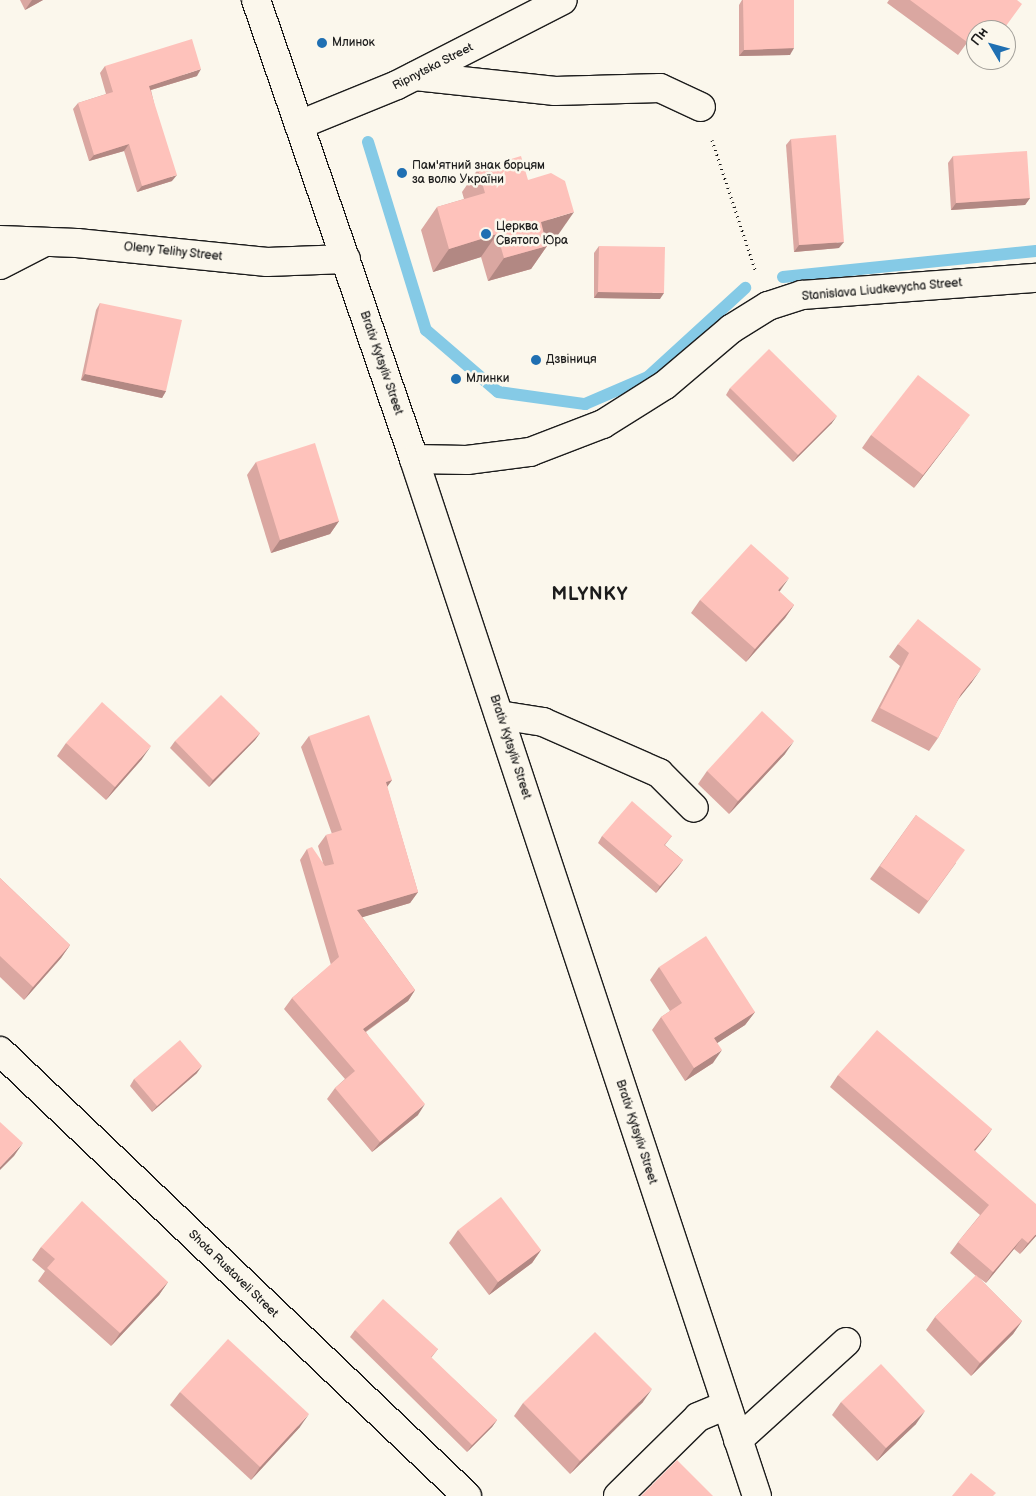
<!DOCTYPE html>
<meta charset="utf-8">
<style>
body{margin:0}
#map{position:relative;width:1036px;height:1496px;overflow:hidden;background:#fbf7ec;font-family:"Balsamiq Sans",sans-serif}
div>[style]{position:absolute}
[style*='--x']{left:calc(var(--x)*1px);top:calc(var(--y)*1px);width:calc(var(--w)*1px);rotate:calc(var(--a)*1deg)}
.stream>*{height:12px;margin:-6px;padding:0 6px;transform-origin:6px;border-radius:6px;background:#85cae6}
.path>*{height:3px;margin-top:-1.5px;transform-origin:0;background:repeating-linear-gradient(90deg,#1c1c1c 0 1px,transparent 0 5px)}
.roads{filter:drop-shadow(1px 0 #1c1c1c) drop-shadow(-1px 0 #1c1c1c) drop-shadow(0 1px #1c1c1c) drop-shadow(0 -1px #1c1c1c)}
.minor>*{height:28px;margin:-14px;padding:0 14px;transform-origin:14px;border-radius:14px;background:#fbf7ec}
.wall>*{inset:0;background:#daa7a1}
.shaded-wall>*{inset:0;background:#b28883}
.building>*{inset:0;background:#fec2bb}
.dots>*{width:14px;height:14px;translate:-50% -50%;box-sizing:border-box;border:2px solid #fbf7ec;border-radius:50%}
span{translate:-50% -50%;white-space:nowrap;text-align:center;line-height:1.15;-webkit-text-stroke:5px #fbf7ec;paint-order:stroke}
.poi-label{font-size:12px;color:#1c1c1c}
.left{translate:0 -50%;text-align:left}
.street-label{font-size:12px;color:#1c1c1c}
.district-label{font-size:18px;color:#1c1c1c;font-weight:700;letter-spacing:1px}
.north{position:absolute;left:966px;top:20px;width:50px;height:50px;box-sizing:border-box;background:#fbf7ec;border:1px solid #a29f99;border-radius:50%;rotate:307deg;font-size:14px;font-weight:700;line-height:20px;text-align:center;color:#1c1c1c}
.north::after{content:'';display:block;margin:auto;width:18px;height:22px;background:#1f6fb2;clip-path:polygon(50% 0,100% 100%,50% 72%,0 100%)}
</style>
<div id="map">
<div class="stream">
<i style="--x:368;--y:142;--w:197;--a:72.9"></i>
<i style="--x:426;--y:330;--w:95;--a:40.7"></i>
<i style="--x:498;--y:392;--w:88;--a:7.9"></i>
<i style="--x:585;--y:404;--w:69;--a:-23.2"></i>
<i style="--x:648;--y:377;--w:132;--a:-42.5"></i>
<i style="--x:783;--y:277;--w:254;--a:-5.9"></i>
</div>
<div class="path">
<i style="--x:712;--y:140;--w:139;--a:71.6"></i>
</div>
<div class="roads">
<div class="minor">
<i style="--x:256;--y:0;--w:485;--a:71"></i>
<i style="--x:414;--y:459;--w:1092;--a:71.7"></i>
<i style="--x:415;--y:76;--w:141;--a:6.1"></i>
<i style="--x:555;--y:91;--w:105;--a:-1.6"></i>
<i style="--x:660;--y:88;--w:45;--a:24.9"></i>
<i style="--x:299;--y:125;--w:106;--a:-22.2"></i>
<i style="--x:397;--y:85;--w:186;--a:-27.1"></i>
<i style="--x:0;--y:240;--w:77;--a:2.2"></i>
<i style="--x:77;--y:243;--w:191;--a:5.7"></i>
<i style="--x:267;--y:262;--w:79;--a:-2.2"></i>
<i style="--x:0;--y:265;--w:48;--a:-27.1"></i>
<i style="--x:414;--y:459;--w:53;--a:1.1"></i>
<i style="--x:467;--y:460;--w:64;--a:-7.2"></i>
<i style="--x:530;--y:452;--w:78;--a:-21"></i>
<i style="--x:603;--y:424;--w:73;--a:-32.2"></i>
<i style="--x:665;--y:385;--w:87;--a:-40.3"></i>
<i style="--x:731;--y:329;--w:44;--a:-31.9"></i>
<i style="--x:768;--y:306;--w:36;--a:-18"></i>
<i style="--x:802;--y:295;--w:235;--a:-4.2"></i>
<i style="--x:499;--y:715;--w:45;--a:9"></i>
<i style="--x:543;--y:722;--w:127;--a:23.7"></i>
<i style="--x:659;--y:773;--w:49;--a:45"></i>
<i style="--x:0;--y:1051;--w:645;--a:43.62"></i>
<i style="--x:738;--y:1440;--w:146;--a:-42.2"></i>
<i style="--x:618;--y:1496;--w:112;--a:-44.6"></i>
<i style="--x:698;--y:1417;--w:30;--a:-23"></i>
</div>
</div>
<div class="wall">
<i style="clip-path:polygon(20px 0,43px 0,25px 10px)"></i>
<i style="clip-path:polygon(742px 0,794px 0,790px 55px,739px 56px,739px 5px)"></i>
<i style="clip-path:polygon(889px 0,1017px 0,1004px 30px,976px 30px,976px 38px,972px 36px,958px 55px,887px 3px)"></i>
<i style="clip-path:polygon(105px 66px,197px 76px,151px 90px,172px 181px,137px 192px,124px 151px,89px 161px,73px 109px,78px 103px,106px 94px,100px 73px)"></i>
<i style="clip-path:polygon(791px 139px,839px 248px,794px 252px,786px 145px)"></i>
<i style="clip-path:polygon(953px 156px,1030px 198px,1025px 205px,951px 210px,948px 163px)"></i>
<i style="clip-path:polygon(478px 169px,528px 180px,558px 235px,545px 239px,547px 246px,531px 269px,488px 281px,481px 257px,433px 272px,421px 230px,437px 207px,464px 199px,462px 192px)"></i>
<i style="clip-path:polygon(599px 246px,660px 299px,594px 298px,594px 253px)"></i>
<i style="clip-path:polygon(100px 303px,166px 391px,162px 398px,81px 380px,96px 310px)"></i>
<i style="clip-path:polygon(730px 388px,832px 423px,793px 462px,726px 395px)"></i>
<i style="clip-path:polygon(960px 428px,914px 488px,862px 448px,871px 435px)"></i>
<i style="clip-path:polygon(256px 462px,339px 521px,330px 534px,271px 553px,247px 475px)"></i>
<i style="clip-path:polygon(779px 592px,794px 605px,785px 618px,746px 662px,691px 613px,700px 600px)"></i>
<i style="clip-path:polygon(898px 644px,972px 682px,959px 698px,938px 738px,929px 751px,871px 721px,900px 666px,889px 657px)"></i>
<i style="clip-path:polygon(260px 733px,255px 740px,209px 787px,170px 748px,175px 741px)"></i>
<i style="clip-path:polygon(309px 736px,392px 780px,387px 787px,418px 892px,410px 903px,362px 917px,415px 990px,408px 1001px,366px 1032px,418px 1115px,372px 1152px,327px 1099px,335px 1088px,345px 1079px,284px 1009px,292px 998px,331px 965px,300px 860px,307px 849px,323px 863px,318px 846px,326px 835px,332px 834px,301px 747px)"></i>
<i style="clip-path:polygon(66px 743px,142px 759px,106px 800px,57px 756px)"></i>
<i style="clip-path:polygon(785px 754px,729px 814px,698px 784px,707px 771px)"></i>
<i style="clip-path:polygon(916px 815px,956px 863px,919px 914px,870px 879px)"></i>
<i style="clip-path:polygon(602px 836px,672px 836px,665px 845px,683px 860px,656px 893px,598px 843px)"></i>
<i style="clip-path:polygon(0 878px,70px 945px,61px 958px,24px 1000px,0 977px)"></i>
<i style="clip-path:polygon(659px 967px,755px 1012px,745px 1025px,717px 1043px,713px 1063px,685px 1081px,652px 1030px,661px 1017px,670px 1011px,650px 980px)"></i>
<i style="clip-path:polygon(197px 1073px,152px 1112px,130px 1086px,134px 1079px)"></i>
<i style="clip-path:polygon(838px 1075px,992px 1129px,984px 1140px,975px 1151px,1036px 1236px,1020px 1254px,1014px 1249px,986px 1283px,978px 1277px,1022px 1321px,1013px 1334px,971px 1376px,926px 1330px,935px 1317px,976px 1276px,950px 1253px,958px 1242px,980px 1215px,830px 1087px)"></i>
<i style="clip-path:polygon(458px 1230px,541px 1250px,532px 1263px,489px 1295px,449px 1243px)"></i>
<i style="clip-path:polygon(41px 1247px,168px 1282px,159px 1295px,111px 1346px,38px 1281px,45px 1271px,32px 1260px)"></i>
<i style="clip-path:polygon(355px 1330px,438px 1349px,431px 1358px,497px 1420px,492px 1427px,467px 1452px,350px 1337px)"></i>
<i style="clip-path:polygon(180px 1392px,300px 1427px,251px 1480px,170px 1405px)"></i>
<i style="clip-path:polygon(643px 1402px,570px 1474px,514px 1416px,523px 1403px)"></i>
<i style="clip-path:polygon(841px 1402px,916px 1424px,877px 1461px,832px 1415px)"></i>
</div>
<div class="shaded-wall">
<i style="clip-path:polygon(32px 0,43px 0,25px 10px)"></i>
<i style="clip-path:polygon(794px 48px,790px 55px,739px 56px,744px 50px)"></i>
<i style="clip-path:polygon(201px 69px,197px 76px,144px 92px,149px 86px)"></i>
<i style="clip-path:polygon(129px 144px,124px 151px,89px 161px,94px 155px)"></i>
<i style="clip-path:polygon(177px 175px,172px 181px,137px 192px,142px 186px)"></i>
<i style="clip-path:polygon(1030px 198px,1025px 205px,951px 210px,956px 203px)"></i>
<i style="clip-path:polygon(574px 212px,558px 235px,524px 245px,541px 222px)"></i>
<i style="clip-path:polygon(497px 234px,481px 257px,433px 272px,449px 249px)"></i>
<i style="clip-path:polygon(844px 242px,839px 248px,794px 252px,799px 245px)"></i>
<i style="clip-path:polygon(547px 246px,531px 269px,488px 281px,504px 258px)"></i>
<i style="clip-path:polygon(598px 292px,664px 293px,660px 299px,594px 298px)"></i>
<i style="clip-path:polygon(85px 374px,166px 391px,162px 398px,81px 380px)"></i>
<i style="clip-path:polygon(970px 415px,960px 428px,914px 488px,923px 475px)"></i>
<i style="clip-path:polygon(837px 416px,832px 423px,793px 462px,798px 455px)"></i>
<i style="clip-path:polygon(339px 521px,330px 534px,271px 553px,280px 540px)"></i>
<i style="clip-path:polygon(789px 578px,780px 591px,769px 603px,778px 590px)"></i>
<i style="clip-path:polygon(794px 605px,785px 618px,746px 662px,755px 649px)"></i>
<i style="clip-path:polygon(981px 669px,972px 682px,952px 707px,961px 694px)"></i>
<i style="clip-path:polygon(260px 733px,255px 740px,209px 787px,213px 780px)"></i>
<i style="clip-path:polygon(794px 741px,785px 754px,729px 814px,738px 801px)"></i>
<i style="clip-path:polygon(151px 746px,142px 759px,106px 800px,115px 787px)"></i>
<i style="clip-path:polygon(392px 780px,384px 791px,386px 782px)"></i>
<i style="clip-path:polygon(683px 860px,678px 867px,656px 893px,660px 886px)"></i>
<i style="clip-path:polygon(418px 892px,410px 903px,350px 921px,357px 910px)"></i>
<i style="clip-path:polygon(70px 945px,61px 958px,24px 1000px,33px 987px)"></i>
<i style="clip-path:polygon(415px 990px,408px 1001px,355px 1039px,363px 1029px)"></i>
<i style="clip-path:polygon(755px 1012px,745px 1025px,705px 1051px,714px 1038px)"></i>
<i style="clip-path:polygon(722px 1050px,713px 1063px,685px 1081px,694px 1068px)"></i>
<i style="clip-path:polygon(202px 1066px,197px 1073px,152px 1112px,157px 1106px)"></i>
<i style="clip-path:polygon(425px 1104px,418px 1115px,372px 1152px,380px 1142px)"></i>
<i style="clip-path:polygon(992px 1129px,984px 1140px,966px 1161px,974px 1150px)"></i>
<i style="clip-path:polygon(23px 1143px,14px 1156px,0 1170px,0 1167px)"></i>
<i style="clip-path:polygon(1036px 1234px,1036px 1236px,1020px 1254px,1028px 1243px)"></i>
<i style="clip-path:polygon(1022px 1238px,1014px 1249px,986px 1283px,993px 1272px)"></i>
<i style="clip-path:polygon(541px 1250px,532px 1263px,489px 1295px,498px 1282px)"></i>
<i style="clip-path:polygon(168px 1282px,159px 1295px,111px 1346px,120px 1333px)"></i>
<i style="clip-path:polygon(1022px 1321px,1013px 1334px,971px 1376px,980px 1363px)"></i>
<i style="clip-path:polygon(652px 1389px,643px 1402px,570px 1474px,580px 1461px)"></i>
<i style="clip-path:polygon(925px 1411px,916px 1424px,877px 1461px,886px 1448px)"></i>
<i style="clip-path:polygon(309px 1414px,300px 1427px,251px 1480px,260px 1467px)"></i>
<i style="clip-path:polygon(497px 1420px,492px 1427px,467px 1452px,472px 1445px)"></i>
</div>
<div class="building">
<i style="clip-path:polygon(743px 0,794px 0,794px 48px,744px 50px)"></i>
<i style="clip-path:polygon(910px 0,1017px 0,1022px 4px,1003px 30px,991px 30px,981px 23px,967px 42px)"></i>
<i style="clip-path:polygon(192px 39px,201px 69px,149px 86px,177px 175px,142px 186px,129px 144px,94px 155px,78px 103px,113px 92px,105px 66px)"></i>
<i style="clip-path:polygon(836px 135px,844px 242px,799px 245px,791px 139px)"></i>
<i style="clip-path:polygon(1027px 151px,1030px 198px,956px 203px,953px 156px)"></i>
<i style="clip-path:polygon(521px 156px,528px 180px,551px 173px,565px 181px,574px 212px,541px 222px,547px 246px,504px 258px,497px 234px,449px 249px,437px 207px,485px 193px,478px 169px)"></i>
<i style="clip-path:polygon(599px 246px,665px 247px,664px 293px,598px 292px)"></i>
<i style="clip-path:polygon(100px 303px,182px 320px,166px 391px,85px 374px)"></i>
<i style="clip-path:polygon(769px 349px,837px 416px,798px 455px,730px 388px)"></i>
<i style="clip-path:polygon(918px 375px,970px 415px,923px 475px,871px 435px)"></i>
<i style="clip-path:polygon(315px 443px,339px 521px,280px 540px,256px 462px)"></i>
<i style="clip-path:polygon(751px 544px,789px 578px,778px 590px,794px 605px,755px 649px,700px 600px)"></i>
<i style="clip-path:polygon(918px 619px,981px 669px,961px 694px,938px 738px,880px 708px,909px 653px,898px 644px)"></i>
<i style="clip-path:polygon(221px 695px,260px 733px,213px 780px,175px 741px)"></i>
<i style="clip-path:polygon(102px 702px,151px 746px,115px 787px,66px 743px)"></i>
<i style="clip-path:polygon(762px 711px,794px 741px,738px 801px,707px 771px)"></i>
<i style="clip-path:polygon(369px 715px,392px 780px,386px 782px,418px 892px,357px 910px,415px 990px,363px 1029px,425px 1104px,380px 1142px,335px 1088px,355px 1071px,292px 998px,339px 957px,307px 849px,312px 847px,325px 866px,334px 864px,326px 835px,342px 830px,309px 736px)"></i>
<i style="clip-path:polygon(632px 801px,672px 836px,664px 845px,683px 860px,660px 886px,602px 836px)"></i>
<i style="clip-path:polygon(916px 815px,965px 850px,928px 901px,880px 866px)"></i>
<i style="clip-path:polygon(0 878px,70px 945px,33px 987px,0 956px)"></i>
<i style="clip-path:polygon(706px 936px,755px 1012px,714px 1038px,722px 1050px,694px 1068px,661px 1017px,682px 1003px,659px 967px)"></i>
<i style="clip-path:polygon(877px 1030px,992px 1129px,974px 1150px,1036px 1204px,1036px 1234px,1028px 1243px,1022px 1238px,993px 1272px,958px 1242px,989px 1205px,838px 1075px)"></i>
<i style="clip-path:polygon(180px 1040px,202px 1066px,157px 1106px,134px 1079px)"></i>
<i style="clip-path:polygon(0 1122px,23px 1143px,0 1167px)"></i>
<i style="clip-path:polygon(501px 1197px,541px 1250px,498px 1282px,458px 1230px)"></i>
<i style="clip-path:polygon(82px 1201px,168px 1282px,120px 1333px,47px 1268px,55px 1259px,41px 1247px)"></i>
<i style="clip-path:polygon(976px 1275px,1022px 1321px,980px 1363px,935px 1317px)"></i>
<i style="clip-path:polygon(383px 1299px,438px 1349px,431px 1357px,497px 1420px,472px 1445px,355px 1330px)"></i>
<i style="clip-path:polygon(595px 1332px,652px 1389px,580px 1461px,523px 1403px)"></i>
<i style="clip-path:polygon(228px 1339px,309px 1414px,260px 1467px,180px 1392px)"></i>
<i style="clip-path:polygon(881px 1364px,925px 1411px,886px 1448px,841px 1402px)"></i>
<i style="clip-path:polygon(677px 1460px,713px 1496px,641px 1496px)"></i>
<i style="clip-path:polygon(971px 1473px,996px 1493px,993px 1496px,952px 1496px)"></i>
</div>
<div class="dots">
<i style="left:322px;top:43px;background:#1f6fb2"></i>
<i style="left:402px;top:173px;background:#1f6fb2"></i>
<i style="left:486px;top:234px;background:#1f6fb2"></i>
<i style="left:536px;top:360px;background:#1f6fb2"></i>
<i style="left:456px;top:379px;background:#1f6fb2"></i>
</div>
<div class="poi-label">
<span class="left" style="left:332px;top:43px">Млинок</span>
<span class="left" style="left:412px;top:173px">Пам'ятний знак борцям<br>за волю України</span>
<span class="left" style="left:496px;top:234px">Церква<br>Святого Юра</span>
<span class="left" style="left:546px;top:360px">Дзвіниця</span>
<span class="left" style="left:466px;top:379px">Млинки</span>
</div>
<div class="street-label">
<span style="left:433px;top:67px;rotate:-27deg">Ripnytska Street</span>
<span style="left:173px;top:252px;rotate:6deg">Oleny Telihy Street</span>
<span style="left:882px;top:290px;rotate:-5deg">Stanislava Liudkevycha Street</span>
<span style="left:381px;top:363px;rotate:71deg">Brativ Kytsyliv Street</span>
<span style="left:510px;top:747px;rotate:72deg">Brativ Kytsyliv Street</span>
<span style="left:636px;top:1132px;rotate:72deg">Brativ Kytsyliv Street</span>
<span style="left:233px;top:1274px;rotate:44deg">Shota Rustaveli Street</span>
</div>
<div class="district-label">
<span style="left:590px;top:595px">MLYNKY</span>
</div>
<div class="north">Пн</div>
</div>
